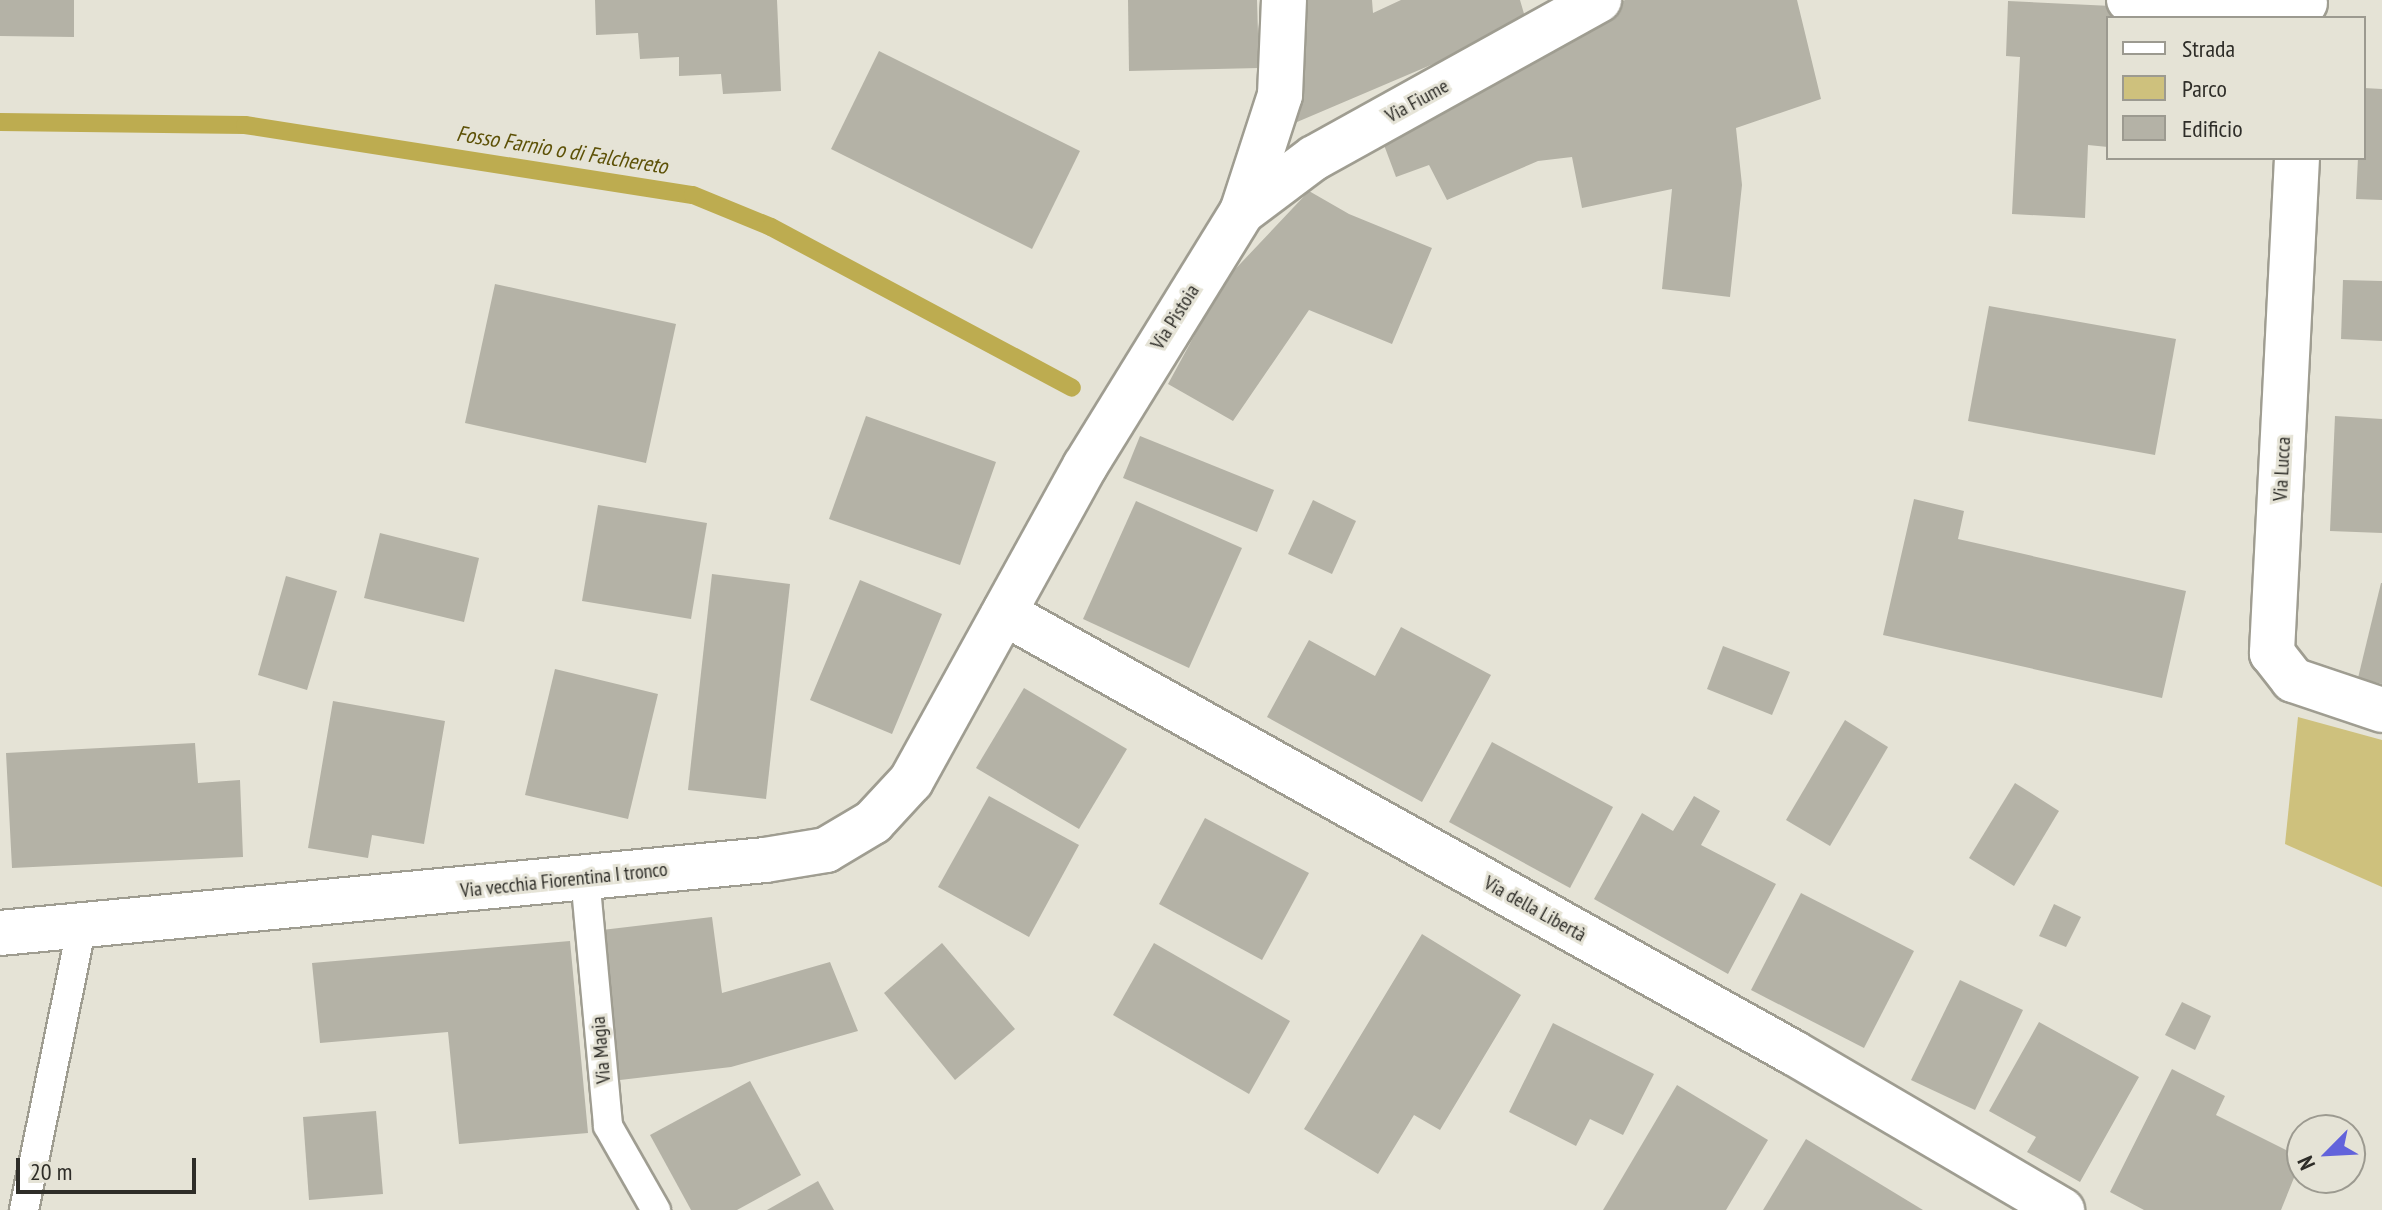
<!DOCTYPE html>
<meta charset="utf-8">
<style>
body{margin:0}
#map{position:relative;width:2382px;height:1210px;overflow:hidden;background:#e5e3d6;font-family:"PT Sans Narrow",sans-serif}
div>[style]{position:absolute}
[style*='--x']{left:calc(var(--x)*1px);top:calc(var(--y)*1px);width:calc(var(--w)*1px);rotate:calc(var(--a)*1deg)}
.green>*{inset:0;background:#cec17d}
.stream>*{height:18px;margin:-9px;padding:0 9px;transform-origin:9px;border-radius:9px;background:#bdac50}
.building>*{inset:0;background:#b4b2a6}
.roads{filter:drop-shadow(2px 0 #9f9d91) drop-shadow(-2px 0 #9f9d91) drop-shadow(0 2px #9f9d91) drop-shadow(0 -2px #9f9d91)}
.service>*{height:28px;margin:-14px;padding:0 14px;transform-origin:14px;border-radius:14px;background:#fff}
.minor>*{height:44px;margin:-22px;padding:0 22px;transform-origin:22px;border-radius:22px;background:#fff}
.tertiary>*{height:44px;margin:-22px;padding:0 22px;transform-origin:22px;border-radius:22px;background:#fff}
span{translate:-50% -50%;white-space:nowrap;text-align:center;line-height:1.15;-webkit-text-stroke:6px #e5e3d6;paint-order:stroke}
.street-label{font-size:20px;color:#2e2d28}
.water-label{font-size:22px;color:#5d5107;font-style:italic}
.legend{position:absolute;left:2106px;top:16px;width:260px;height:144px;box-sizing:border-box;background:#e5e3d6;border:2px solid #9c9a90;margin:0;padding:10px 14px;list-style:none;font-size:24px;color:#2e2d28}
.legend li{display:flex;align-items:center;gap:16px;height:40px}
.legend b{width:40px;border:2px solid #9c9a90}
.north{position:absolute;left:2286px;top:1114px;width:80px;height:80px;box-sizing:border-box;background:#e5e3d6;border:2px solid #9c9a90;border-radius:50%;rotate:246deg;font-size:22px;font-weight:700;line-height:32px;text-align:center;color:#2e2d28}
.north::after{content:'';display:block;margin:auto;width:28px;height:36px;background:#6263db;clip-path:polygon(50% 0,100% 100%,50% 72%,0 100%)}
.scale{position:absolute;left:16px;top:1158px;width:180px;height:36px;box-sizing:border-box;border:4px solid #2e2d28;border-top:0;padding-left:10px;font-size:24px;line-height:28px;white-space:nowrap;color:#2e2d28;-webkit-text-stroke:6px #e5e3d6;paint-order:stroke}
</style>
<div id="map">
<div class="green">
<i style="clip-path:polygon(2298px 717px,2382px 740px,2382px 887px,2285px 844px)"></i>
</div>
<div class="stream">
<i style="--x:0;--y:122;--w:245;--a:0.7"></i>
<i style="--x:245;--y:125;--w:453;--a:8.9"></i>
<i style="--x:693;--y:195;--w:84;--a:22.3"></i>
<i style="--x:771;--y:227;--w:341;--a:28.1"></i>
</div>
<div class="building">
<i style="clip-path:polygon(0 0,74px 0,74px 37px,0 36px)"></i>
<i style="clip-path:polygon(595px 0,777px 0,781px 91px,723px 94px,721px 74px,679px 76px,679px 57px,640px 59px,638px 33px,596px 35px)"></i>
<i style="clip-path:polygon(1128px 0,1257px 0,1259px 68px,1129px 71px)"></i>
<i style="clip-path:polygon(1297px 0,1372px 0,1373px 13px,1401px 0,1520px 0,1527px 24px,1290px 125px)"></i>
<i style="clip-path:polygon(1625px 0,1797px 0,1821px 99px,1736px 128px,1742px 185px,1730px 297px,1662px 289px,1672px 189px,1582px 208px,1572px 157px,1538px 161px,1447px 200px,1429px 165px,1396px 177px,1381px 137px)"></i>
<i style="clip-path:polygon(2008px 1px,2133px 7px,2132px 18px,2108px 18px,2108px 147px,2088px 145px,2085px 218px,2012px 214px,2020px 57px,2006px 56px)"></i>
<i style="clip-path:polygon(879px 51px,1080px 151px,1032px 249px,831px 149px)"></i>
<i style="clip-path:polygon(2364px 88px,2382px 89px,2382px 200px,2356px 199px,2358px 158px,2364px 158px)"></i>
<i style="clip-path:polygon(1309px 191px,1349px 214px,1432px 248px,1392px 344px,1309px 310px,1233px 421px,1168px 384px,1224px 281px)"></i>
<i style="clip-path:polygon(2343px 280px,2382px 281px,2382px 341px,2341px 339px)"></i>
<i style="clip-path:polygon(495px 284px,676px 324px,646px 463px,465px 423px)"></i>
<i style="clip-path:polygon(1989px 306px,2176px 339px,2155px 455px,1968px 421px)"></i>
<i style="clip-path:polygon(866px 416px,996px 462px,960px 565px,829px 519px)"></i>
<i style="clip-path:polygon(2335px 416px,2382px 419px,2382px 533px,2330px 531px)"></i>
<i style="clip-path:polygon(1140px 436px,1274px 490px,1257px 532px,1123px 478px)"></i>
<i style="clip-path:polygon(1914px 499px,1964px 511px,1958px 539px,2186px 591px,2162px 698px,1883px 635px)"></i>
<i style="clip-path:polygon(1313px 500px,1356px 521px,1332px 574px,1288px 554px)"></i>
<i style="clip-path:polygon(1136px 501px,1242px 548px,1189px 668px,1083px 619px)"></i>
<i style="clip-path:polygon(598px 505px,707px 523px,691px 619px,582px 601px)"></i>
<i style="clip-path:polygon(380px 533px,479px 558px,464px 622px,364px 598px)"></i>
<i style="clip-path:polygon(712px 574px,790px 584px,766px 799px,688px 790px)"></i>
<i style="clip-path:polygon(286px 576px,337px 591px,307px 690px,258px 675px)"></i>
<i style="clip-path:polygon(860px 580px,942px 614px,892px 734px,810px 700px)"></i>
<i style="clip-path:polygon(2381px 583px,2382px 583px,2382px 684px,2358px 678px)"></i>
<i style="clip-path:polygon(1401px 627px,1491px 675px,1422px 802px,1267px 717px,1309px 640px,1375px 676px)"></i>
<i style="clip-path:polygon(1723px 646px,1790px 672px,1772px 715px,1707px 689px)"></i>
<i style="clip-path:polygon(555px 669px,658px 694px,628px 819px,525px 795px)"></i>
<i style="clip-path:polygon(1024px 688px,1127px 749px,1079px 829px,976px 768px)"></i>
<i style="clip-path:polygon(333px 701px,445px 721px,424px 844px,372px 835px,368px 858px,308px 848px)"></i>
<i style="clip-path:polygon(1845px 720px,1888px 747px,1830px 846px,1786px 820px)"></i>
<i style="clip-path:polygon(1492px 742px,1613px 807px,1570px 888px,1449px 822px)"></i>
<i style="clip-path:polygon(195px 743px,198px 783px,240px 780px,243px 857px,12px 868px,6px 753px)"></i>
<i style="clip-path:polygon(2015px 783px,2059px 811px,2014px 886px,1969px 858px)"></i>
<i style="clip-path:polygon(989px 796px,1079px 845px,1029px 937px,938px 887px)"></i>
<i style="clip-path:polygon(1694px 796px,1720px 811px,1701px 845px,1776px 884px,1728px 974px,1594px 899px,1642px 813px,1673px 831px)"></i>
<i style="clip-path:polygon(1205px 818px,1309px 873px,1262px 960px,1159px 904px)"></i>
<i style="clip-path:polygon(1801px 893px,1914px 951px,1864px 1048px,1751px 990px)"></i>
<i style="clip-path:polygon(2054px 904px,2081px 917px,2066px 947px,2039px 936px)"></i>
<i style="clip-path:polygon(712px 917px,722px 993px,830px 962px,858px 1031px,731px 1067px,620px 1080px,602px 930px)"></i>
<i style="clip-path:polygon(1422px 934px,1521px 995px,1440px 1130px,1414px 1115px,1378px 1174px,1304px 1129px)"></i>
<i style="clip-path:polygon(570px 941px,588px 1133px,459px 1144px,448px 1032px,320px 1043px,312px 963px)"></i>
<i style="clip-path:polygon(942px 943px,1015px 1029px,955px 1080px,884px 993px)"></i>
<i style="clip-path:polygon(1154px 943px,1290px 1021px,1249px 1094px,1113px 1015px)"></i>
<i style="clip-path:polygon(1960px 980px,2023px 1010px,1975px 1110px,1911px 1080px)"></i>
<i style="clip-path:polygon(2182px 1002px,2211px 1016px,2195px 1050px,2165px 1035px)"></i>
<i style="clip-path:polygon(2039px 1022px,2139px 1077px,2080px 1182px,2027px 1152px,2036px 1137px,1989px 1111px)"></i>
<i style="clip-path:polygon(1553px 1023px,1654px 1074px,1623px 1135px,1590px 1119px,1576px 1146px,1509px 1112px)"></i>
<i style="clip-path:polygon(2172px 1069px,2225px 1096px,2216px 1115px,2302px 1158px,2281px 1210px,2144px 1210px,2110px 1192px)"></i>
<i style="clip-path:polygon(750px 1081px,801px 1175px,737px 1210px,691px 1210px,650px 1135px)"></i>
<i style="clip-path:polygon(1677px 1085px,1768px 1140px,1726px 1210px,1603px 1210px)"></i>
<i style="clip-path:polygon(376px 1111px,383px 1194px,309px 1200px,303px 1117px)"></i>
<i style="clip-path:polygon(1806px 1139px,1923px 1210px,1763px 1210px)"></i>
<i style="clip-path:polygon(818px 1181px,834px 1210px,767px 1210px)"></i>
</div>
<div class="roads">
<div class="service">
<i style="--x:585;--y:877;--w:250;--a:84.7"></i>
<i style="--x:608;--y:1126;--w:97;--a:60.3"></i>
<i style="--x:24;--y:1210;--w:290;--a:-78.5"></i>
</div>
<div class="minor">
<i style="--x:2129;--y:0;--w:18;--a:6"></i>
<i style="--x:2147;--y:2;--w:5;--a:68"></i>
<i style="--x:2149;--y:7;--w:156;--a:-1.5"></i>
<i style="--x:2297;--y:158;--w:496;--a:92.9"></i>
<i style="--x:2272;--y:653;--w:34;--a:52"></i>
<i style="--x:2293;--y:680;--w:94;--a:18.6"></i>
</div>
<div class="tertiary">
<i style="--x:1242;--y:212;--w:90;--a:-36.9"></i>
<i style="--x:1314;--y:158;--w:326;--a:-29"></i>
<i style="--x:1004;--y:613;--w:904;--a:29.12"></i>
<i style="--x:1794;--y:1053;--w:311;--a:30.4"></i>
<i style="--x:0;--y:933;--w:768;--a:-5.45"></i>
<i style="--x:765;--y:860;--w:62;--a:-9.3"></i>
<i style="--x:826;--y:850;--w:55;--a:-30.8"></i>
<i style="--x:873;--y:822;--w:56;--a:-47.2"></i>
<i style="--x:911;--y:781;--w:360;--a:-61.1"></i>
<i style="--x:1085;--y:466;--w:299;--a:-58.3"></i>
<i style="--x:1242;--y:212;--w:123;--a:-72"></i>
<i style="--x:1280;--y:95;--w:95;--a:-87.6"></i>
</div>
</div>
<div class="street-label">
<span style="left:1417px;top:101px;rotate:-29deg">Via Fiume</span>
<span style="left:1175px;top:317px;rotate:-58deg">Via Pistoia</span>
<span style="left:2282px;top:469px;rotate:-87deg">Via Lucca</span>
<span style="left:564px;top:880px;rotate:-6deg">Via vecchia Fiorentina I tronco</span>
<span style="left:1535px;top:909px;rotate:29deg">Via della Libertà</span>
<span style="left:601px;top:1050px;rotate:-95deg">Via Magia</span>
</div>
<div class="water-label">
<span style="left:562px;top:150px;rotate:9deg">Fosso Farnio o di Falchereto</span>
</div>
<ul class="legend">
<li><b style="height:10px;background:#fff"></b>Strada</li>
<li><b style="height:22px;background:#cec17d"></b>Parco</li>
<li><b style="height:22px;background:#b4b2a6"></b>Edificio</li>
</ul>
<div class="north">N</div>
<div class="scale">20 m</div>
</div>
